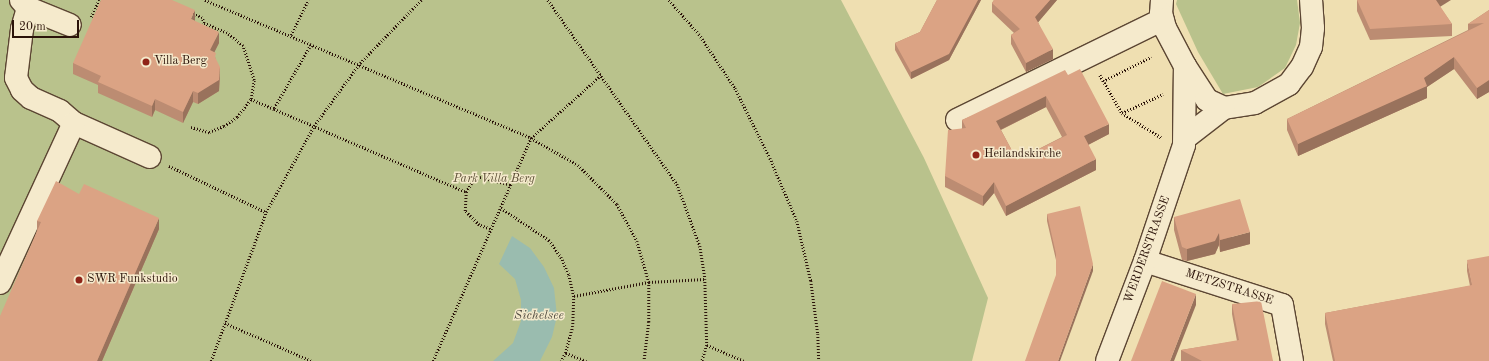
<!DOCTYPE html>
<style>
body{margin:0}
#map{position:relative;width:1489px;height:361px;overflow:hidden;background:#efdfb1;font-family:"Old Standard TT",serif}
div>[style]{position:absolute}
[style*='--x']{left:calc(var(--x)*1px);top:calc(var(--y)*1px);width:calc(var(--w)*1px);rotate:calc(var(--a)*1deg)}
.green>*{inset:0;background:#b9c28c}
.water>*{inset:0;background:#9abcaf}
.path>*{height:2.5px;margin-top:-1.25px;transform-origin:0;background:repeating-linear-gradient(90deg,#2b1309 0 1px,transparent 0 3px)}
.roads{filter:drop-shadow(1px 0 #5c4633) drop-shadow(-1px 0 #5c4633) drop-shadow(0 1px #5c4633) drop-shadow(0 -1px #5c4633)}
.minor>*{height:22px;margin:-11px;padding:0 11px;transform-origin:11px;border-radius:11px;background:#f5eacc}
.wall>*{inset:0;background:#bc8c72}
.shaded-wall>*{inset:0;background:#99725c}
.building>*{inset:0;background:#dba384}
.dots>*{width:11px;height:11px;translate:-50% -50%;box-sizing:border-box;border:2px solid #f5eacc;border-radius:50%}
span{translate:-50% -50%;white-space:nowrap;text-align:center;line-height:1.15;-webkit-text-stroke:3px #f5eacc;paint-order:stroke}
.poi-label{font-size:12px;color:#2b1309}
.left{translate:0 -50%;text-align:left}
.park-label{font-size:12px;color:#5d5037;font-style:italic}
.street-label{font-size:12px;color:#2b1309}
.water-label{font-size:13px;color:#524e43;font-style:italic}
.scale{position:absolute;left:12px;top:20px;width:67px;height:18px;box-sizing:border-box;border:2px solid #2b1309;border-top:0;padding-left:5px;font-size:12px;line-height:14px;white-space:nowrap;color:#2b1309;-webkit-text-stroke:3px #f5eacc;paint-order:stroke}
</style>
<div id="map">
<div class="green">
<i style="clip-path:polygon(0 0,841px 0,924px 158px,988px 298px,972px 361px,0 361px)"></i>
<i style="clip-path:polygon(1177px 0,1297px 0,1300px 23px,1296px 45px,1285px 68px,1258px 87px,1223px 94px,1198px 52px,1176px 4px)"></i>
</div>
<div class="water">
<i style="clip-path:polygon(512px 236px,530px 248px,544px 267px,554px 288px,557px 316px,552px 337px,540px 361px,493px 361px,513px 343px,521px 321px,521px 300px,515px 279px,499px 264px)"></i>
</div>
<div class="path">
<i style="--x:205;--y:0;--w:354;--a:22.9"></i>
<i style="--x:531;--y:138;--w:54;--a:29.9"></i>
<i style="--x:578;--y:165;--w:55;--a:45"></i>
<i style="--x:617;--y:204;--w:42;--a:61.6"></i>
<i style="--x:637;--y:241;--w:43;--a:73.7"></i>
<i style="--x:649;--y:282;--w:40;--a:90"></i>
<i style="--x:649;--y:322;--w:39;--a:97"></i>
<i style="--x:548;--y:0;--w:225;--a:55"></i>
<i style="--x:677;--y:184;--w:66;--a:69.6"></i>
<i style="--x:700;--y:246;--w:33;--a:81"></i>
<i style="--x:705;--y:279;--w:66;--a:88.3"></i>
<i style="--x:707;--y:345;--w:17;--a:107"></i>
<i style="--x:669;--y:0;--w:45;--a:48.6"></i>
<i style="--x:699;--y:34;--w:65;--a:56.3"></i>
<i style="--x:735;--y:88;--w:78;--a:63.4"></i>
<i style="--x:770;--y:158;--w:69;--a:66.8"></i>
<i style="--x:797;--y:221;--w:62;--a:76.9"></i>
<i style="--x:811;--y:281;--w:53;--a:82.5"></i>
<i style="--x:818;--y:334;--w:27;--a:88"></i>
<i style="--x:91;--y:17;--w:19;--a:-65"></i>
<i style="--x:291;--y:35;--w:39;--a:-64"></i>
<i style="--x:311;--y:45;--w:74;--a:120"></i>
<i style="--x:274;--y:109;--w:209;--a:23.4"></i>
<i style="--x:1100;--y:75;--w:44;--a:59.9"></i>
<i style="--x:1122;--y:113;--w:47;--a:32"></i>
<i style="--x:1103;--y:81;--w:54;--a:-26.6"></i>
<i style="--x:251;--y:99;--w:25;--a:23"></i>
<i style="--x:1122;--y:113;--w:45;--a:-24.9"></i>
<i style="--x:191;--y:127;--w:19;--a:16"></i>
<i style="--x:209;--y:132;--w:16;--a:-22"></i>
<i style="--x:224;--y:126;--w:16;--a:-35"></i>
<i style="--x:237;--y:117;--w:23;--a:-52"></i>
<i style="--x:251;--y:99;--w:19;--a:-81"></i>
<i style="--x:254;--y:80;--w:36;--a:-108"></i>
<i style="--x:243;--y:46;--w:21;--a:-141"></i>
<i style="--x:227;--y:33;--w:25;--a:-157"></i>
<i style="--x:204;--y:23;--w:5;--a:-112"></i>
<i style="--x:202;--y:18;--w:11;--a:-153"></i>
<i style="--x:169;--y:166;--w:107;--a:25.4"></i>
<i style="--x:501;--y:208;--w:58;--a:33.7"></i>
<i style="--x:549;--y:240;--w:21;--a:55"></i>
<i style="--x:561;--y:257;--w:20;--a:66"></i>
<i style="--x:569;--y:275;--w:22;--a:77"></i>
<i style="--x:574;--y:296;--w:30;--a:92"></i>
<i style="--x:573;--y:326;--w:28;--a:105"></i>
<i style="--x:566;--y:353;--w:9;--a:122"></i>
<i style="--x:490;--y:229;--w:12;--a:-160"></i>
<i style="--x:479;--y:225;--w:20;--a:-135"></i>
<i style="--x:465;--y:211;--w:19;--a:-87"></i>
<i style="--x:466;--y:192;--w:12;--a:-59"></i>
<i style="--x:472;--y:182;--w:9;--a:-32"></i>
<i style="--x:480;--y:177;--w:32;--a:14"></i>
<i style="--x:574;--y:296;--w:76;--a:-10.6"></i>
<i style="--x:649;--y:282;--w:56;--a:-3.1"></i>
<i style="--x:225;--y:323;--w:95;--a:23.6"></i>
<i style="--x:707;--y:345;--w:40;--a:23.4"></i>
<i style="--x:566;--y:353;--w:22;--a:22"></i>
<i style="--x:211;--y:361;--w:159;--a:-69.7"></i>
<i style="--x:266;--y:212;--w:98;--a:-60.8"></i>
<i style="--x:314;--y:126;--w:78;--a:-53.9"></i>
<i style="--x:360;--y:63;--w:88;--a:-45.9"></i>
<i style="--x:433;--y:361;--w:244;--a:-66.3"></i>
<i style="--x:531;--y:138;--w:94;--a:-42"></i>
</div>
<div class="roads">
<div class="minor">
<i style="--x:21;--y:0;--w:11;--a:49"></i>
<i style="--x:28;--y:8;--w:45;--a:22"></i>
<i style="--x:1162;--y:0;--w:13;--a:94"></i>
<i style="--x:1161;--y:13;--w:16;--a:75"></i>
<i style="--x:1165;--y:28;--w:43;--a:62.2"></i>
<i style="--x:1185;--y:66;--w:40;--a:57.1"></i>
<i style="--x:1207;--y:100;--w:19;--a:25"></i>
<i style="--x:1224;--y:108;--w:31;--a:-9"></i>
<i style="--x:1255;--y:103;--w:39;--a:-29"></i>
<i style="--x:1289;--y:84;--w:21;--a:-53"></i>
<i style="--x:1302;--y:67;--w:22;--a:-66"></i>
<i style="--x:1311;--y:47;--w:19;--a:-84"></i>
<i style="--x:1313;--y:28;--w:28;--a:-94"></i>
<i style="--x:28;--y:8;--w:22;--a:106"></i>
<i style="--x:22;--y:29;--w:49;--a:97"></i>
<i style="--x:16;--y:78;--w:13;--a:63"></i>
<i style="--x:22;--y:90;--w:12;--a:42"></i>
<i style="--x:31;--y:98;--w:32;--a:24"></i>
<i style="--x:60;--y:111;--w:18;--a:41"></i>
<i style="--x:74;--y:123;--w:83;--a:24.1"></i>
<i style="--x:957;--y:120;--w:229;--a:-26.1"></i>
<i style="--x:1185;--y:138;--w:49;--a:-37.6"></i>
<i style="--x:1145;--y:261;--w:144;--a:17.8"></i>
<i style="--x:1282;--y:305;--w:57;--a:79.9"></i>
<i style="--x:0;--y:283;--w:176;--a:-65.2"></i>
<i style="--x:1107;--y:361;--w:107;--a:-69.2"></i>
<i style="--x:1145;--y:261;--w:122;--a:-71.4"></i>
<i style="--x:1184;--y:145;--w:79;--a:-89.3"></i>
</div>
</div>
<div class="wall">
<i style="clip-path:polygon(937px 0,981px 0,949px 60px,911px 79px,895px 50px,895px 43px,920px 32px)"></i>
<i style="clip-path:polygon(994px 0,1057px 0,1038px 22px,1053px 59px,1026px 72px,1011px 44px,1011px 35px,1014px 33px,992px 12px,992px 3px)"></i>
<i style="clip-path:polygon(1357px 0,1440px 7px,1452px 24px,1452px 36px,1370px 40px,1357px 11px)"></i>
<i style="clip-path:polygon(1489px 10px,1489px 92px,1477px 99px,1454px 69px,1427px 87px,1427px 98px,1298px 156px,1287px 130px,1287px 119px,1468px 30px,1468px 24px)"></i>
<i style="clip-path:polygon(195px 21px,219px 43px,214px 52px,220px 78px,219px 91px,198px 104px,193px 102px,183px 123px,155px 110px,152px 117px,98px 93px,98px 85px,73px 74px,73px 63px)"></i>
<i style="clip-path:polygon(evenodd,1068px 75px,1109px 134px,1088px 145px,1096px 170px,1006px 216px,994px 193px,983px 206px,945px 187px,945px 176px,962px 128px,962px 120px,1068px 75px,1046px 107px,1062px 137px,1017px 160px,1001px 130px,1046px 107px)"></i>
<i style="clip-path:polygon(79px 194px,159px 229px,102px 361px,0 361px,37px 230px,37px 221px)"></i>
<i style="clip-path:polygon(1047px 214px,1093px 271px,1056px 275px,1056px 260px,1047px 221px)"></i>
<i style="clip-path:polygon(1174px 217px,1250px 244px,1220px 252px,1219px 245px,1215px 254px,1187px 261px,1182px 260px,1174px 230px)"></i>
<i style="clip-path:polygon(1467px 260px,1489px 361px,1333px 361px,1325px 324px,1325px 313px,1470px 286px,1467px 271px)"></i>
<i style="clip-path:polygon(1232px 304px,1273px 361px,1181px 361px,1181px 350px,1237px 341px,1232px 314px)"></i>
</div>
<div class="shaded-wall">
<i style="clip-path:polygon(978px 0,981px 0,949px 60px,911px 79px,911px 72px)"></i>
<i style="clip-path:polygon(1050px 0,1057px 0,1035px 26px,1035px 17px)"></i>
<i style="clip-path:polygon(1435px 0,1451px 0,1435px 10px)"></i>
<i style="clip-path:polygon(195px 10px,195px 21px,191px 19px)"></i>
<i style="clip-path:polygon(219px 32px,219px 43px,210px 61px,210px 50px)"></i>
<i style="clip-path:polygon(1053px 49px,1053px 59px,1026px 72px,1026px 63px)"></i>
<i style="clip-path:polygon(1454px 57px,1454px 69px,1427px 87px,1427px 98px,1298px 156px,1298px 144px)"></i>
<i style="clip-path:polygon(220px 67px,219px 91px,198px 104px,198px 93px)"></i>
<i style="clip-path:polygon(1489px 80px,1489px 92px,1477px 99px,1477px 88px)"></i>
<i style="clip-path:polygon(193px 91px,193px 102px,183px 123px,183px 112px)"></i>
<i style="clip-path:polygon(1046px 96px,1046px 107px,996px 132px,996px 121px)"></i>
<i style="clip-path:polygon(155px 99px,155px 110px,152px 117px,152px 106px)"></i>
<i style="clip-path:polygon(1109px 124px,1109px 134px,1084px 147px,1084px 136px)"></i>
<i style="clip-path:polygon(1096px 159px,1096px 170px,1006px 216px,1006px 206px)"></i>
<i style="clip-path:polygon(994px 182px,994px 193px,983px 206px,983px 196px)"></i>
<i style="clip-path:polygon(159px 218px,159px 229px,102px 361px,97px 361px)"></i>
<i style="clip-path:polygon(1250px 232px,1250px 244px,1220px 252px,1220px 240px)"></i>
<i style="clip-path:polygon(1219px 233px,1219px 245px,1215px 254px,1187px 261px,1187px 249px)"></i>
<i style="clip-path:polygon(1093px 264px,1093px 271px,1060px 361px,1058px 361px)"></i>
<i style="clip-path:polygon(1196px 294px,1196px 305px,1174px 361px,1170px 361px)"></i>
</div>
<div class="building">
<i style="clip-path:polygon(101px 0,172px 0,195px 10px,191px 19px,219px 32px,210px 50px,216px 53px,215px 57px,220px 67px,219px 80px,198px 93px,193px 91px,183px 112px,155px 99px,152px 106px,98px 82px,101px 76px,73px 63px)"></i>
<i style="clip-path:polygon(937px 0,978px 0,949px 54px,911px 72px,895px 43px,920px 32px)"></i>
<i style="clip-path:polygon(994px 0,1050px 0,1035px 17px,1053px 49px,1026px 63px,1011px 35px,1020px 29px,992px 3px)"></i>
<i style="clip-path:polygon(1357px 0,1436px 0,1452px 24px,1370px 29px)"></i>
<i style="clip-path:polygon(1489px 10px,1489px 80px,1477px 88px,1454px 57px,1424px 78px,1427px 86px,1298px 144px,1287px 119px,1484px 23px,1468px 24px)"></i>
<i style="clip-path:polygon(evenodd,1080px 69px,1109px 124px,1084px 136px,1096px 159px,1006px 206px,994px 182px,983px 196px,945px 176px,948px 130px,966px 128px,962px 120px,1065px 70px,1068px 75px,1080px 69px,1046px 96px,1067px 135px,1017px 160px,996px 121px,1046px 96px)"></i>
<i style="clip-path:polygon(56px 181px,79px 194px,84px 184px,159px 218px,97px 361px,0 361px,0 316px,41px 222px,37px 221px)"></i>
<i style="clip-path:polygon(1240px 199px,1250px 232px,1220px 240px,1219px 233px,1215px 241px,1187px 249px,1182px 247px,1174px 217px)"></i>
<i style="clip-path:polygon(1080px 206px,1093px 264px,1058px 361px,1025px 361px,1056px 275px,1056px 254px,1047px 214px)"></i>
<i style="clip-path:polygon(1489px 256px,1489px 361px,1335px 361px,1325px 313px,1472px 285px,1467px 260px)"></i>
<i style="clip-path:polygon(1162px 281px,1196px 294px,1170px 361px,1131px 361px)"></i>
<i style="clip-path:polygon(1261px 301px,1273px 361px,1202px 361px,1181px 350px,1239px 340px,1232px 304px)"></i>
</div>
<div class="dots">
<i style="left:146px;top:62px;background:#8f2418"></i>
<i style="left:976px;top:155px;background:#8f2418"></i>
<i style="left:79px;top:280px;background:#8f2418"></i>
</div>
<div class="poi-label">
<span class="left" style="left:154px;top:62px">Villa Berg</span>
<span class="left" style="left:984px;top:155px">Heilandskirche</span>
<span class="left" style="left:87px;top:280px">SWR Funkstudio</span>
</div>
<div class="park-label">
<span style="left:494px;top:180px">Park Villa Berg</span>
</div>
<div class="street-label">
<span style="left:1148px;top:250px;rotate:-70deg">WERDERSTRASSE</span>
<span style="left:1229px;top:288px;rotate:18deg">METZSTRASSE</span>
</div>
<div class="water-label">
<span style="left:539px;top:316px">Sichelsee</span>
</div>
<div class="scale">20 m</div>
</div>
